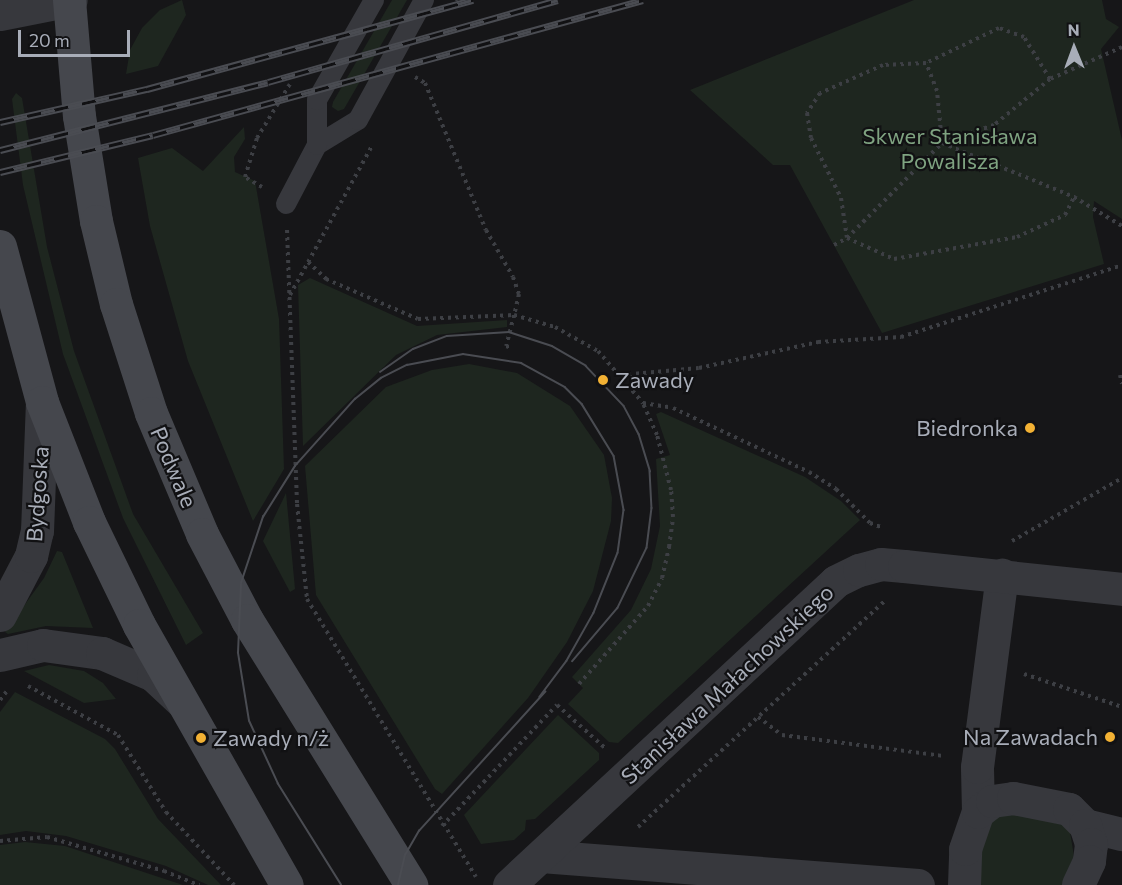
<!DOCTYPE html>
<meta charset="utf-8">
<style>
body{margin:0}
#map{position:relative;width:1122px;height:885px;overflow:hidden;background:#161618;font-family:Commissioner,sans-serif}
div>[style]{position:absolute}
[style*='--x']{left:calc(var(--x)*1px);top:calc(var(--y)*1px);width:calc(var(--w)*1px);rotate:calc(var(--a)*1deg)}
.green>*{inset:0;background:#1e261f}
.path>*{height:4px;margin-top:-2px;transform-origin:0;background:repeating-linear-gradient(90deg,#3d3f44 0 3px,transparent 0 7.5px)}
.lane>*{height:20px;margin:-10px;padding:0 10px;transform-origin:10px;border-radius:10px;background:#37383d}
.street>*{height:33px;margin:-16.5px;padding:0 16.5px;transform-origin:16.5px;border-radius:16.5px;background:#37383d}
.secondary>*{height:33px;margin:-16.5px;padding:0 16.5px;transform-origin:16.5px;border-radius:16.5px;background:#45474d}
.tram>*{height:1.5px;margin:-0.75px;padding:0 0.75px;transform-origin:0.75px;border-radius:0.75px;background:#4a4c52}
.rail>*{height:7px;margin-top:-3.5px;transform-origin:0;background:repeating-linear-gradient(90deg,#111113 0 14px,#4a4c52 0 28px);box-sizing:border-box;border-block:2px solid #4a4c52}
.dots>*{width:16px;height:16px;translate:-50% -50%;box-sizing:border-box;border:3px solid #111113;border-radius:50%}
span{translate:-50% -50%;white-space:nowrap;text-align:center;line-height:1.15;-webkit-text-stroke:4.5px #111113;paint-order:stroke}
.park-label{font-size:22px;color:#7fa381}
.poi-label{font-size:22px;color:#a8adb8}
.left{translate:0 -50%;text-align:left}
.right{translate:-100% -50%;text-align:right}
.street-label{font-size:22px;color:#a8adb8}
.north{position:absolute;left:1044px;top:18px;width:60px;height:60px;-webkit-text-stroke:4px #111113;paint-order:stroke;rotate:359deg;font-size:16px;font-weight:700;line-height:24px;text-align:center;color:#a8adb8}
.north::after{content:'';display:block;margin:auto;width:21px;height:27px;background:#a8adb8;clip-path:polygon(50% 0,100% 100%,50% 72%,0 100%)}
.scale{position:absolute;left:18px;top:30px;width:112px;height:27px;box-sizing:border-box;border:3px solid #a8adb8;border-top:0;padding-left:8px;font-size:18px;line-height:21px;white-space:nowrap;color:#a8adb8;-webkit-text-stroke:4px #111113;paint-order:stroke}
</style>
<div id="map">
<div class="green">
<i style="clip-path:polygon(182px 0,186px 15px,158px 66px,126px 74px,130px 50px,142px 28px,160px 10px)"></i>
<i style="clip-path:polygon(392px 0,407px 0,344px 109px,338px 111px,332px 107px,333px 102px)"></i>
<i style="clip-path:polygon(914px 0,1102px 0,1106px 19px,1119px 27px,1101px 49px,1122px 140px,1122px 219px,1094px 201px,1093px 217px,1104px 264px,882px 333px,790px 165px,773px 165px,690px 90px)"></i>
<i style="clip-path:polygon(16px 93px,22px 98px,47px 247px,74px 351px,133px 514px,203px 633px,186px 645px,123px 518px,63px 354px,23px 185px,12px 99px)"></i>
<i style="clip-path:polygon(244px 127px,245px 139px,234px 157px,235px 172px,255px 181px,279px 319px,284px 469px,253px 521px,188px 361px,150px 226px,138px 158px,172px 148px,203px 171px)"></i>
<i style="clip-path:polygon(310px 278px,417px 326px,507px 320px,507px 327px,437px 335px,396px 355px,303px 446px,298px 285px)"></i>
<i style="clip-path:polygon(469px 364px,517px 373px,570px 406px,604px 455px,612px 498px,611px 521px,593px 591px,567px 642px,528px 698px,442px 794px,435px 789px,316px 595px,305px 466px,386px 387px,432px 370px)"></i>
<i style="clip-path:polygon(661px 412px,805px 477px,841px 501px,860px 520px,618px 743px,609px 742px,568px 704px,583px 688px,572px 677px,631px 610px,651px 569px,660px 526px,656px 459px,670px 455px,656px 414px)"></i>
<i style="clip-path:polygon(286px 493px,295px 589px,290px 592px,263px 541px)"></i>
<i style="clip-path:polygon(57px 551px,62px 552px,93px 628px,46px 626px,8px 634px,5px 632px,44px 578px)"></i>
<i style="clip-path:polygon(49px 665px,84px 671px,103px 683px,116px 699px,84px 703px,24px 671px)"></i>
<i style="clip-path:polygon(15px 692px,105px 739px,115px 749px,158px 819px,221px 885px,208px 885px,166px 866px,66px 836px,26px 831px,0 835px,0 712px)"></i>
<i style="clip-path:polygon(558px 715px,599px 753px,599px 760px,535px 819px,526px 820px,525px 830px,514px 840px,481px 844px,464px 815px)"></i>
<i style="clip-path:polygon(1011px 812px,1064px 824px,1070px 832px,1074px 856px,1063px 885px,977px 885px,984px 822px)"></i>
<i style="clip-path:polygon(25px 842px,65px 846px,183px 885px,0 885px,0 845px)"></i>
</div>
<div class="path">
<i style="--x:453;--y:8;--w:9;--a:-58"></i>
<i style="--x:1122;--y:47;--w:79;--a:156"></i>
<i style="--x:1050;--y:79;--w:72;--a:140.6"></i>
<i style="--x:994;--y:125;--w:55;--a:160.9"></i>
<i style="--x:942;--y:143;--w:143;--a:22.2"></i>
<i style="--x:1074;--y:197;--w:56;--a:31.1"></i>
<i style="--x:415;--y:77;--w:12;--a:31"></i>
<i style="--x:425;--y:83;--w:159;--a:67.5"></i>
<i style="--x:486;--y:230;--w:54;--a:60.1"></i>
<i style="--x:513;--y:277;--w:18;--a:71"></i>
<i style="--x:519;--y:294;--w:22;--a:103"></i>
<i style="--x:514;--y:315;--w:43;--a:16.3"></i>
<i style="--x:555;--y:327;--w:49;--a:29.2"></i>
<i style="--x:598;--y:351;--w:69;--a:49.1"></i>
<i style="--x:1050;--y:79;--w:49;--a:-121.8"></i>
<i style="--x:1024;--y:37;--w:27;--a:-160"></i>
<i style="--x:999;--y:28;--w:81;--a:154.4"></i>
<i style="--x:926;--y:63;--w:43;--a:177.3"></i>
<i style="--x:883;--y:65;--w:69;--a:156"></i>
<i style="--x:820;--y:93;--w:24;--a:123"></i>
<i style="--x:807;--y:113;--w:25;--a:81"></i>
<i style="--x:811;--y:138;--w:67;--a:63.4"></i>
<i style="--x:841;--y:198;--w:40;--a:81.5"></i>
<i style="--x:847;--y:238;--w:51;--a:24.1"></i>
<i style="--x:894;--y:259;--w:125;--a:-10.1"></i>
<i style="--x:1017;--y:237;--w:53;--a:-24.6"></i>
<i style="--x:1065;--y:215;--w:20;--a:-63"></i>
<i style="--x:262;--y:187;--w:20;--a:-150"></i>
<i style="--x:245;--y:177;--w:41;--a:-72.9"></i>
<i style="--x:257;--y:138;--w:63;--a:-58.6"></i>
<i style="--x:287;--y:230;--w:274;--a:87.9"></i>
<i style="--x:297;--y:504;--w:96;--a:84"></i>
<i style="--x:307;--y:599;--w:325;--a:58.7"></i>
<i style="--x:834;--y:245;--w:15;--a:-28"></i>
<i style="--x:847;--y:238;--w:134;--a:-45"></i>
<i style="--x:942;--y:143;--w:52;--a:-95.5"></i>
<i style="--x:937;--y:91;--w:30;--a:-111"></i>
<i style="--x:308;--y:262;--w:25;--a:43"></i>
<i style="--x:326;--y:279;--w:100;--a:23.5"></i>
<i style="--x:418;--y:319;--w:96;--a:-2.4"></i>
<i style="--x:514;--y:315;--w:32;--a:104"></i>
<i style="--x:506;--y:346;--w:6;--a:18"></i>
<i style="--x:290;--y:295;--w:170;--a:-61.2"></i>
<i style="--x:621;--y:375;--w:78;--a:-5.1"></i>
<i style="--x:699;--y:368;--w:122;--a:-12.3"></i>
<i style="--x:818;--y:342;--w:83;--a:-3.4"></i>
<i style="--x:901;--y:337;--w:232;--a:-18"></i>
<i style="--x:1120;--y:375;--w:9;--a:77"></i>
<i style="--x:1012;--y:541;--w:127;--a:-29.8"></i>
<i style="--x:1024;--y:674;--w:103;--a:18.6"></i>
<i style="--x:579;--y:684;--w:104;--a:-48.5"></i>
<i style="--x:648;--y:606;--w:31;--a:-63"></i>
<i style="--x:662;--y:578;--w:32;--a:-77"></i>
<i style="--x:669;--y:547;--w:30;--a:-82"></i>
<i style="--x:673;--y:517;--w:27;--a:-94"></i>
<i style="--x:671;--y:490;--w:57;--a:-104.3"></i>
<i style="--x:657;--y:435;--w:35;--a:-114"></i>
<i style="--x:643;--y:403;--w:30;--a:9"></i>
<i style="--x:673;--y:408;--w:150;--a:25.2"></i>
<i style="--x:809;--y:472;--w:32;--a:32"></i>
<i style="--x:836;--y:489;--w:48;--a:45"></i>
<i style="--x:870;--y:523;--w:12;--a:20"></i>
<i style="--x:28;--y:686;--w:102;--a:28.6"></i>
<i style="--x:118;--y:735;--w:91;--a:58.1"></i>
<i style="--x:166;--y:812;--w:100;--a:47"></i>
<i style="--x:0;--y:700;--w:11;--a:-52"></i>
<i style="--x:758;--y:717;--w:30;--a:37"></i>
<i style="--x:782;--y:735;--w:162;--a:7.4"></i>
<i style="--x:442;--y:826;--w:167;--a:-46.5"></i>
<i style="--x:557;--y:705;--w:66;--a:41.9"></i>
<i style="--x:638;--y:827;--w:335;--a:-42.5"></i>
<i style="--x:0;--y:841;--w:47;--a:-4.9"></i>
<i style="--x:47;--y:837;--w:122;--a:16.2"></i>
<i style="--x:164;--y:871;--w:38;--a:22"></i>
</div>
<div class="lane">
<i style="--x:317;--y:145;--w:48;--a:-31.4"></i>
<i style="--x:358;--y:120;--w:137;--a:-61.2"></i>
<i style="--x:286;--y:204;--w:67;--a:-62.3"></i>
<i style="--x:317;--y:145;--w:45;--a:-90"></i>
<i style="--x:317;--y:100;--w:115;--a:-60.3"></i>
</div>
<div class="street">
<i style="--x:0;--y:14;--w:72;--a:-11.2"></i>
<i style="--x:0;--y:615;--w:67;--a:-62.3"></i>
<i style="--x:31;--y:556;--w:26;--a:-77"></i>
<i style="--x:37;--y:531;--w:129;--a:-87.8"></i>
<i style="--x:0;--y:655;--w:44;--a:-13.1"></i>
<i style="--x:43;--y:645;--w:60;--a:7.7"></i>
<i style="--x:102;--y:653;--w:56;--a:23.3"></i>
<i style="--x:153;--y:675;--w:40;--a:43"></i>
<i style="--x:978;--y:812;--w:45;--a:-91.3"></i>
<i style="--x:977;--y:767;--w:194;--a:-82.6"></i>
<i style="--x:1085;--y:825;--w:38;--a:14"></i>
<i style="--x:541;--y:856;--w:378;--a:4.4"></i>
<i style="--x:509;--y:885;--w:446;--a:-42.9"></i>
<i style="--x:836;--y:581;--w:25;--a:-26"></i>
<i style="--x:859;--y:570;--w:23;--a:-15"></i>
<i style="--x:881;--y:564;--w:23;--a:5"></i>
<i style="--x:904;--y:566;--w:219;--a:6"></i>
<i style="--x:964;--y:885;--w:36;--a:-88"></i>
<i style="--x:965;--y:849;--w:39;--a:-71"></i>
<i style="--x:978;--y:812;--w:18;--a:-38"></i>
<i style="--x:992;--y:801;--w:21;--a:-8"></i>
<i style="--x:1013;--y:798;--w:57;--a:11.1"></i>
<i style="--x:1069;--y:809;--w:23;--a:45"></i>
<i style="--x:1085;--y:825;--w:20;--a:72"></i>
<i style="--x:1091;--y:844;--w:17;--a:97"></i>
<i style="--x:1089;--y:861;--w:26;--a:115"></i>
</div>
<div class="secondary">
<i style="--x:69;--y:0;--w:116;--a:85.1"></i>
<i style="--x:79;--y:116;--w:106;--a:80.8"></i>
<i style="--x:96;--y:221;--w:85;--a:76.5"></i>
<i style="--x:116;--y:304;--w:114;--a:72.2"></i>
<i style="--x:151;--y:413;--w:131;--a:67.1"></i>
<i style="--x:202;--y:534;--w:97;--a:62.4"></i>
<i style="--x:247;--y:620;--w:312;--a:58.2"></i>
<i style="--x:0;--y:246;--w:162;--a:74.9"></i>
<i style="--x:42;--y:402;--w:129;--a:68.6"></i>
<i style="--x:89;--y:522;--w:114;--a:64.1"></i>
<i style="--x:139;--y:625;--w:299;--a:60.4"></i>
</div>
<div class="tram">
<i style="--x:380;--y:372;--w:40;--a:-34.9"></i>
<i style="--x:413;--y:349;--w:36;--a:-21"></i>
<i style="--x:447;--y:336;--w:62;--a:-3.7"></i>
<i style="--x:509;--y:332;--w:45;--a:18"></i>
<i style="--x:552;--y:346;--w:39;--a:30"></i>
<i style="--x:586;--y:366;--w:55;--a:46.5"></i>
<i style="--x:624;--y:406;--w:32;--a:62"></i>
<i style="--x:639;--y:434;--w:39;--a:73"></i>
<i style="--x:650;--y:471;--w:37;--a:87"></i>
<i style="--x:652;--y:508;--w:40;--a:97.1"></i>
<i style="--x:647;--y:548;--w:67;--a:115.8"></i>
<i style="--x:618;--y:608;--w:70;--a:130.3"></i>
<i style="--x:341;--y:885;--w:119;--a:-122"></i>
<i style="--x:278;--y:784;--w:69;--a:-114.7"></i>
<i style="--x:249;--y:721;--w:69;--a:-99.2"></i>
<i style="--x:238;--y:653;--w:70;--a:-87.5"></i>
<i style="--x:241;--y:583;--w:70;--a:-71.6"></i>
<i style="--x:263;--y:517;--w:60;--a:-57.9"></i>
<i style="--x:295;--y:466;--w:90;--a:-48.2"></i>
<i style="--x:355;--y:399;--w:33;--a:-39"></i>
<i style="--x:381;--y:378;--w:29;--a:-27"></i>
<i style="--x:407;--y:365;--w:57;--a:-11.1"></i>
<i style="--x:463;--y:354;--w:59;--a:8.8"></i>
<i style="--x:521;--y:363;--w:50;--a:28.6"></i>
<i style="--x:565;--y:387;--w:24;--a:45"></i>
<i style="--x:582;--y:404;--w:61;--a:58.4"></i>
<i style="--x:614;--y:456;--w:55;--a:79.5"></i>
<i style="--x:624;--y:510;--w:43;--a:97.9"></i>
<i style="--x:618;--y:553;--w:65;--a:111.8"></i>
<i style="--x:594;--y:613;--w:55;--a:119.4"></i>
<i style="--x:567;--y:661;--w:45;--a:126.9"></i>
<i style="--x:398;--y:885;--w:31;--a:-77"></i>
<i style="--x:405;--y:855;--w:28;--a:-60"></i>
<i style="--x:419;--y:831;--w:188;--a:-47.8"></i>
</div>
<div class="rail">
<i style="--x:0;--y:122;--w:151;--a:-12.7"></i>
<i style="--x:147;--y:89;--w:338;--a:-15.3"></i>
<i style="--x:0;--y:150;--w:276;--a:-14.2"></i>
<i style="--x:268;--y:82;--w:301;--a:-15.8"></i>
<i style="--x:0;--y:172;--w:157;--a:-13.6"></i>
<i style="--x:153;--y:135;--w:508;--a:-15.4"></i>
</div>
<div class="dots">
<i style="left:603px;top:380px;background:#f2b134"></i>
<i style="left:1030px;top:428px;background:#f2b134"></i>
<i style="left:1110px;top:737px;background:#f2b134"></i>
<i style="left:201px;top:738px;background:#f2b134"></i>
</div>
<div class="park-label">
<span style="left:950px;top:148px">Skwer Stanisława<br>Powalisza</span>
</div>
<div class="poi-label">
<span class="left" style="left:615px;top:380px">Zawady</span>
<span class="right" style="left:1018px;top:428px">Biedronka</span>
<span class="right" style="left:1098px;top:737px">Na Zawadach</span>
<span class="left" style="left:213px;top:738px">Zawady n/ż</span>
</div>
<div class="street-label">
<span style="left:174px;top:467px;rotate:67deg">Podwale</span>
<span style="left:37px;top:494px;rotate:-86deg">Bydgoska</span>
<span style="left:727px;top:684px;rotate:-43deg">Stanisława Małachowskiego</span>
</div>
<div class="north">N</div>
<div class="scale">20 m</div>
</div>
